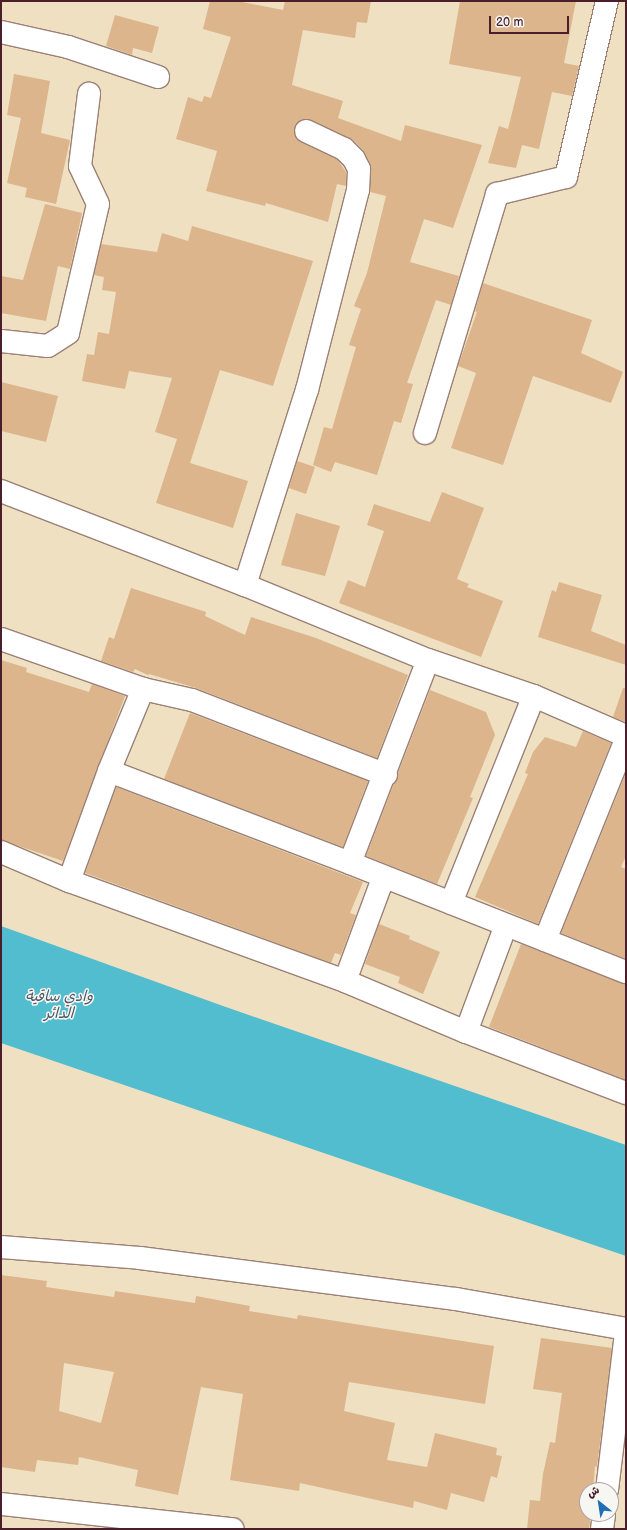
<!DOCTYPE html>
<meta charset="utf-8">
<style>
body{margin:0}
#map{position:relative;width:627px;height:1530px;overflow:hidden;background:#eee0c1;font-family:"Balsamiq Sans","Playpen Sans Arabic",sans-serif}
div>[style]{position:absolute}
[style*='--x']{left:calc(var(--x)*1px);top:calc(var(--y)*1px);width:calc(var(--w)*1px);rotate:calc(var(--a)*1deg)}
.water>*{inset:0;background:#53bdd0}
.building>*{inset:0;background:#dcb58d}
.roads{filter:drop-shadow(1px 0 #9c8076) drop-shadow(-1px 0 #9c8076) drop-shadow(0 1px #9c8076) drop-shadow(0 -1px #9c8076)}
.minor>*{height:22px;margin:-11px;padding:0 11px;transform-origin:11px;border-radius:11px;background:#fff}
span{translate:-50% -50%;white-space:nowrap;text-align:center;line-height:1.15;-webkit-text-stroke:3px #f6f6f2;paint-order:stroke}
.water-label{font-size:15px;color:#4d5665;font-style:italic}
.frame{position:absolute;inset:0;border:2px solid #4a1f2b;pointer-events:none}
.north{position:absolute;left:579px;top:1482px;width:40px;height:40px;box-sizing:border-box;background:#f6f6f2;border:1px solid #b1a0a2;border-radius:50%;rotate:330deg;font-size:11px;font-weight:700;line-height:16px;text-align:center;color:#4a1f2b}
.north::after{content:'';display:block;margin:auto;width:14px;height:18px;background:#1f6fb2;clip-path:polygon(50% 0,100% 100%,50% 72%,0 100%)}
.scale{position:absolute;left:489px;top:16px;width:80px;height:18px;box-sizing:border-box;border:2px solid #4a1f2b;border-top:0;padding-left:5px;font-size:12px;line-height:14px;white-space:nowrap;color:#4a1f2b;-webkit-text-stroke:3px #f6f6f2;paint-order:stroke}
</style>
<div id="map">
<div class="water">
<i style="clip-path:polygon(1px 926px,223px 1006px,626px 1145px,626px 1256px,1px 1043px)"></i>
</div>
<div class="building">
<i style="clip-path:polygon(210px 1px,237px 1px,283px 10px,285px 1px,371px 1px,367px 23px,357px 22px,355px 38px,303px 30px,292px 85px,343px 101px,338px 118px,401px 141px,405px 125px,482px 145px,453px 228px,424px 219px,410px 262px,459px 276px,451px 305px,436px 300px,407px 383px,413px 384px,401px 423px,394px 421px,377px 475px,335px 462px,331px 472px,313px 465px,324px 427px,332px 429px,356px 347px,349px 345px,361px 309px,354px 306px,367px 273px,386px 196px,370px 192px,370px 164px,363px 150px,353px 140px,305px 119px,295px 126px,296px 138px,337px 159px,346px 172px,346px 186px,337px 184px,328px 222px,266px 203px,265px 206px,206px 191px,217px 151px,176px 139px,188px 97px,202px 102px,204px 96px,211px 98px,231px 37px,203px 29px)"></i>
<i style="clip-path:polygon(460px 1px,576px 1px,564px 63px,579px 66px,572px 96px,552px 92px,539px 149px,522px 145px,516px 168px,488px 163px,499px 126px,508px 129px,521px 77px,449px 64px)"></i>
<i style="clip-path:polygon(115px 15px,159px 27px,152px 53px,133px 48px,132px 55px,106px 46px)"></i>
<i style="clip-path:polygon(14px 74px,50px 81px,41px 133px,70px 140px,56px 204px,25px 197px,27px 188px,7px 183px,21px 118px,7px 115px)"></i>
<i style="clip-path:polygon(45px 204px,82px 213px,70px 269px,58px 266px,46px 321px,1px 313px,1px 276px,23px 280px)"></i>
<i style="clip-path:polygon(192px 226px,313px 261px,273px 386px,220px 370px,190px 463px,248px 481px,233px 528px,156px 503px,177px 439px,155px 432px,172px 378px,129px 371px,125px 389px,82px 381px,87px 354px,94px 355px,98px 332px,109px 334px,116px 292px,102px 290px,104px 277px,94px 275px,101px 244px,157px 252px,162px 233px,188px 241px)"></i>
<i style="clip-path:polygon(483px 283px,592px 320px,581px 353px,623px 372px,611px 403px,533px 376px,503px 465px,451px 448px,476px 373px,458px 366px,477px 312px,475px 311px)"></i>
<i style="clip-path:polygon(1px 382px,58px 396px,46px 442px,1px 431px)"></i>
<i style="clip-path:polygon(297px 461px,315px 467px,306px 494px,289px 488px)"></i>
<i style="clip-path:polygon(442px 492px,484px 508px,457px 579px,469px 584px,467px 587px,503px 601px,481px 657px,339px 603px,348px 580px,365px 587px,384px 531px,367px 525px,374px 504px,430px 522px)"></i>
<i style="clip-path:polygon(296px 513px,340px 526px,325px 576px,281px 565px)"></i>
<i style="clip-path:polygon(559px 582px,602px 595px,591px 631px,626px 645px,626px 665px,538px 637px,552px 590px,556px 592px)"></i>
<i style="clip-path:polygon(131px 588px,206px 612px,205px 616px,245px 635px,251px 617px,316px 638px,408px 675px,377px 758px,196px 688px,149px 674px,148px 675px,135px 669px,133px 672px,101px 661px,109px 637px,114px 639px)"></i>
<i style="clip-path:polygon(1px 660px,27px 668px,26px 672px,89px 692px,92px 684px,125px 696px,63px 861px,1px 840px)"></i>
<i style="clip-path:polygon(623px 688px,626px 688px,626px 722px,613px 717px)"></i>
<i style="clip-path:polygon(430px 690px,486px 712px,495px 735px,470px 797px,473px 798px,437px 884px,366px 856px)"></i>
<i style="clip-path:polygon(190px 713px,368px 781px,343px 847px,164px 779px)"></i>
<i style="clip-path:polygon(583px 731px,611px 743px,538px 924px,475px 897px,528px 774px,525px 773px,533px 752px,545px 737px,576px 747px)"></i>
<i style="clip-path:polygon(626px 773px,626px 856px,621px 867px,626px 869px,626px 959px,561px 933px)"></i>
<i style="clip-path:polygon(116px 787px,363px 882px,350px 913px,356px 915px,341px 955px,335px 953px,331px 963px,85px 873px)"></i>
<i style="clip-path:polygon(379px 924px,410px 936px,409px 939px,440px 952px,423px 994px,398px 983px,400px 977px,365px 964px)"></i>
<i style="clip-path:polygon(521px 944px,626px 984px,626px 1080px,489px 1027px)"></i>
<i style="clip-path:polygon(evenodd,1px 1275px,47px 1281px,46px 1287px,114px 1297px,115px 1291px,195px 1303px,196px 1296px,250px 1306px,249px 1311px,297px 1319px,298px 1315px,494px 1346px,485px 1404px,349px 1382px,344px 1411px,395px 1423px,387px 1460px,427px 1467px,435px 1433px,497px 1448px,496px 1455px,502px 1456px,497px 1478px,491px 1476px,484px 1502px,451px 1493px,447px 1510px,414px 1501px,413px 1508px,300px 1483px,299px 1491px,230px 1480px,243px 1394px,201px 1387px,178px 1495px,135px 1486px,138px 1470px,79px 1457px,78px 1465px,37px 1460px,35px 1472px,1px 1467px,1px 1275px,64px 1363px,114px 1372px,101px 1423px,59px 1411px,64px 1363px)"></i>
<i style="clip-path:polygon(541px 1338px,612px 1348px,597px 1467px,595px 1466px,593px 1490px,587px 1490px,587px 1514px,591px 1514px,589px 1529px,527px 1529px,530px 1500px,540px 1501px,543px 1474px,550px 1442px,555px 1443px,562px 1393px,533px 1389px)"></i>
</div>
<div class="roads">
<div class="minor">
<i style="--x:1;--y:32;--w:69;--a:12.6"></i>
<i style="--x:68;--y:47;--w:95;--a:18.4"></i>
<i style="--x:1;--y:341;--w:47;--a:6.1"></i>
<i style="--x:48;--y:346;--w:24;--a:-33"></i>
<i style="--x:68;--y:333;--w:132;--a:-76.9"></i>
<i style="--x:98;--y:204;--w:42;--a:-115.3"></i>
<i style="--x:80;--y:166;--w:73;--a:-82.9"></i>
<i style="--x:425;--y:433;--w:250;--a:-73.2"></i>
<i style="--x:497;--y:194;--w:71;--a:-13.8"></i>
<i style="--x:566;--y:177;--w:181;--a:-76.9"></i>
<i style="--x:1;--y:491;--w:261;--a:21.1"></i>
<i style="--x:245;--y:585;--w:198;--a:22.3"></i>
<i style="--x:428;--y:660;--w:112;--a:18.8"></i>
<i style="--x:534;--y:696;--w:100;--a:23.5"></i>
<i style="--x:245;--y:585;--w:205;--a:-72.4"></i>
<i style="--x:307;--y:390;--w:206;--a:-75.7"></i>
<i style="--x:358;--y:190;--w:21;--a:-87"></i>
<i style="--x:359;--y:169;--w:11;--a:-117"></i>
<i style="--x:354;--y:159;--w:14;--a:-135"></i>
<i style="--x:344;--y:149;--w:42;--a:-154.7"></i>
<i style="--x:1;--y:639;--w:151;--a:19.4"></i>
<i style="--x:143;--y:689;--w:50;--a:12.7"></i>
<i style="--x:192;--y:700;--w:208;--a:21.1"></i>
<i style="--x:109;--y:771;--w:258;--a:20.9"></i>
<i style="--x:350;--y:863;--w:217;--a:-69"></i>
<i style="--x:1;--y:852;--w:74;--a:23.1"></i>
<i style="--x:69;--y:881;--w:294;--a:19.9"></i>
<i style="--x:345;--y:981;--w:131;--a:22.9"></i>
<i style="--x:466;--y:1032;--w:171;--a:20.9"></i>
<i style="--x:350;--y:863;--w:297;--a:21.6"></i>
<i style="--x:69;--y:881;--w:117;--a:-70"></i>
<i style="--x:109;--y:771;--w:89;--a:-67.5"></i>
<i style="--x:451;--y:903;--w:223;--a:-68.2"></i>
<i style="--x:545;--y:940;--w:216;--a:-68"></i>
<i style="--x:345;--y:981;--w:110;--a:-69.7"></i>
<i style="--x:466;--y:1032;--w:114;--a:-69.5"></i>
<i style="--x:1;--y:1247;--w:139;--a:4.5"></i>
<i style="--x:140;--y:1258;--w:319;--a:7.4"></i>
<i style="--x:456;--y:1299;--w:173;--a:10"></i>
<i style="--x:607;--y:1490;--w:157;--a:-83.1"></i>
<i style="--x:1;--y:1504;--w:233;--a:6.2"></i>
<i style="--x:602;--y:1529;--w:15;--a:-82"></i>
</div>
</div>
<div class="water-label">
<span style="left:59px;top:1005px">وادي ساقية<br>الدائر</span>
</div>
<div class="frame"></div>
<div class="north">ش</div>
<div class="scale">20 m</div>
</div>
